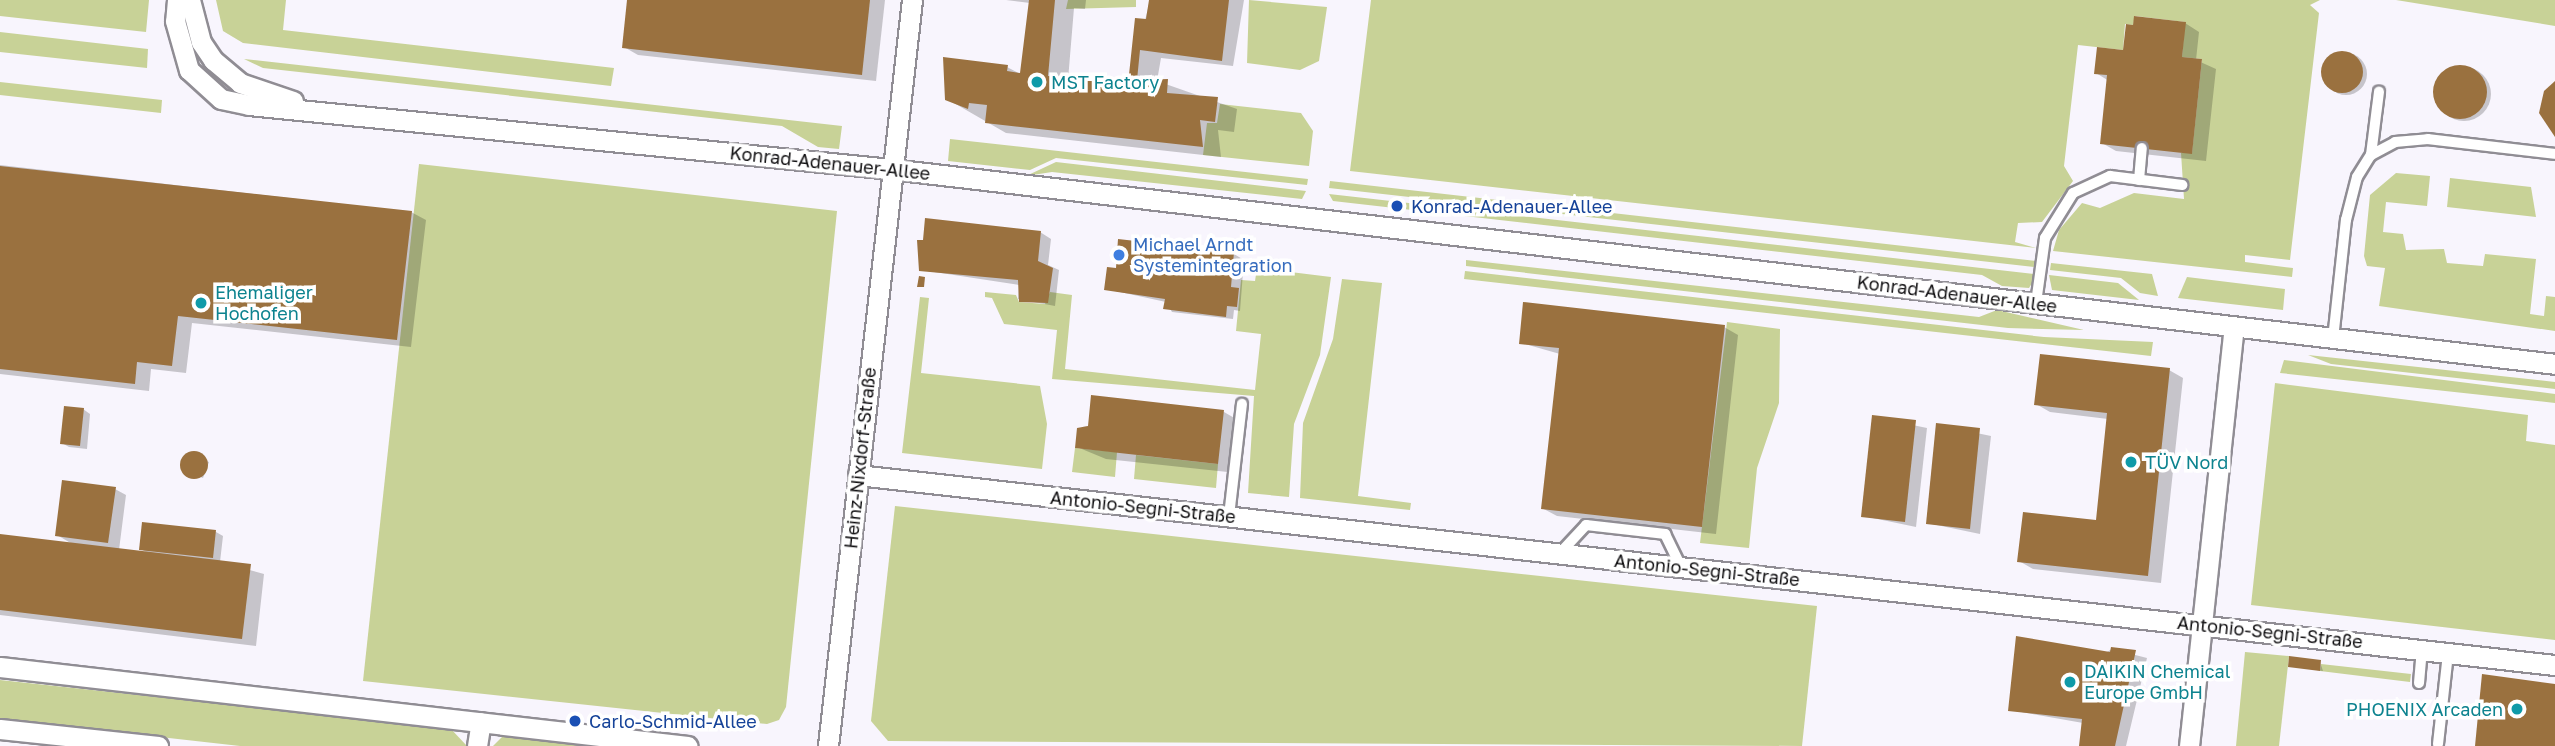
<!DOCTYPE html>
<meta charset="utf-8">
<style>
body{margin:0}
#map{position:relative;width:2555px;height:746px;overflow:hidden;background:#f8f5fd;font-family:"Golos Text",sans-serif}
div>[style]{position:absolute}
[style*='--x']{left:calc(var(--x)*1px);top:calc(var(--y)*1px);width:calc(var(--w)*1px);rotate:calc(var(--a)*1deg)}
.green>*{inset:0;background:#c8d297}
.shadow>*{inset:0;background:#0003}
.round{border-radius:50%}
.building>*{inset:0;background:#9a713f}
.roads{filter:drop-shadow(2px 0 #908d94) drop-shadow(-2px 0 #908d94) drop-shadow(0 2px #908d94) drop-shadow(0 -2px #908d94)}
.lane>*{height:10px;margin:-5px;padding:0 5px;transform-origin:5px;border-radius:5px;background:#fff}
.street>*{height:19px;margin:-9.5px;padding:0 9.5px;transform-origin:9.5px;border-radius:9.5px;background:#fff}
.dots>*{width:19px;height:19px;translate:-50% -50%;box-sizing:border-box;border:4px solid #fff;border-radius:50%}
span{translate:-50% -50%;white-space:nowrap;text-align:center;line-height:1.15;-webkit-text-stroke:7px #fff;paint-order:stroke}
.culture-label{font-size:18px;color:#0d838f}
.left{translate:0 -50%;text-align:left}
.right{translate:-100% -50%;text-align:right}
.street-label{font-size:18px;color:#100f11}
.transit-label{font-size:18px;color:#164399}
.shop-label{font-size:18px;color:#366cbe}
</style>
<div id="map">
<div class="green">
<i style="clip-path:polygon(0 0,149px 0,146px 32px,0 16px)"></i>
<i style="clip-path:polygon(216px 0,286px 0,283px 30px,614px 68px,611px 86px,243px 43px,223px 31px)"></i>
<i style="clip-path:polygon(1068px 0,1136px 0,1136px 7px,1066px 9px)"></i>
<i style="clip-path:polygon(1249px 0,1327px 7px,1319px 61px,1300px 70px,1247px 63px)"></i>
<i style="clip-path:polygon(1371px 0,2320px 0,2310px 5px,2319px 13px,2290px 260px,2245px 255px,2245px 262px,2293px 268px,2292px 277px,2053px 251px,2059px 230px,2082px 203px,2100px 208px,2134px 193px,2184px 199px,2181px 153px,2192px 153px,2202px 59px,2182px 57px,2185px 22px,2135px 16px,2133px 25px,2125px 24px,2123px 50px,2078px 45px,2064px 166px,2073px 181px,2042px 222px,2018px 223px,2015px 242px,2036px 248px,1350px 171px)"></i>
<i style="clip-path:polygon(2396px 0,2555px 0,2555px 26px)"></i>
<i style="clip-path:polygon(0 32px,148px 49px,147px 68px,0 52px)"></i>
<i style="clip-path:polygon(244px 59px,842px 126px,839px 149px,818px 147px,782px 126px,263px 68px)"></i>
<i style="clip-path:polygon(0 82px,162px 100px,161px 113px,0 95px)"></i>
<i style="clip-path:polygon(1220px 104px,1301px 113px,1313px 131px,1309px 166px,1203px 155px,1207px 123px,1217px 123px)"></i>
<i style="clip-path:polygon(950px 139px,1308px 179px,1307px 185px,1056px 158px,1030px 170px,948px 161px)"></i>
<i style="clip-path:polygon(1056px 162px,1306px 191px,1302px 199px,1052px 172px,1026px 176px)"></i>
<i style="clip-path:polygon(419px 164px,837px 211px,786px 707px,779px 720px,767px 724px,363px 681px)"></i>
<i style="clip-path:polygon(2396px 173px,2430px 176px,2427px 206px,2386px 202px,2383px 232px,2403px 234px,2406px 250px,2444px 249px,2447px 263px,2483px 266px,2485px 254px,2536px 259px,2530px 314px,2544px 316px,2546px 296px,2555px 297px,2555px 331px,2379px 306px,2385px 268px,2367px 266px,2364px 256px,2370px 195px)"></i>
<i style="clip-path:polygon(2450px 178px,2531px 187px,2536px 217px,2447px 207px)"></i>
<i style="clip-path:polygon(1330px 181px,2036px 261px,2035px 267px,1329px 188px)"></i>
<i style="clip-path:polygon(1329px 194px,2034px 274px,2034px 280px,2029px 288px,2002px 286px,1982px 275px,1333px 201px)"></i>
<i style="clip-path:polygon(1466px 260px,1979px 317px,1997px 310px,2084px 330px,2008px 328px,1466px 266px)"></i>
<i style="clip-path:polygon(2051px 263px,2152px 274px,2158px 296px,2140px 293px,2121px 278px,2050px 270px)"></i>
<i style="clip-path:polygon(1257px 268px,1331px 277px,1320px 355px,1294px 424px,1289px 497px,1248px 493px,1254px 396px,1052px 379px,1057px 330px,1004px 324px,992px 298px,985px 297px,985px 292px,1016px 295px,1019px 302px,1045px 304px,1050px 292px,1072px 295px,1065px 369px,1255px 390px,1261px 334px,1236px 331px,1241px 280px,1255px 281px)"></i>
<i style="clip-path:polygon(1465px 271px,2044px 337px,2153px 342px,2151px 356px,1464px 279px)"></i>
<i style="clip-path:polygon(2049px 275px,2118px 283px,2139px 300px,2052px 290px)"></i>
<i style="clip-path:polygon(2187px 277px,2285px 289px,2283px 310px,2178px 298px)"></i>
<i style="clip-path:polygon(1342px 279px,1382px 283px,1358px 496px,1411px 503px,1410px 510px,1300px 498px,1303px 423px,1333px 339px)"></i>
<i style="clip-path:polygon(920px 297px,929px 298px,921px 373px,1040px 386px,1047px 424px,1042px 469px,902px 453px)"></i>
<i style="clip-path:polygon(1727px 322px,1780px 329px,1779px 403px,1757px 468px,1749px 548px,1700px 543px)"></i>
<i style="clip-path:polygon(2308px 355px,2555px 382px,2555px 389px,2331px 364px)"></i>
<i style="clip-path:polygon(2284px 360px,2555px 394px,2555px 403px,2280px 373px)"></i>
<i style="clip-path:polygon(2275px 383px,2528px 415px,2526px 441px,2555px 445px,2555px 640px,2251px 605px)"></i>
<i style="clip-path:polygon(1075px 448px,1117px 452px,1115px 477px,1072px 472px)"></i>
<i style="clip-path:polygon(1136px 455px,1218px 464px,1216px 488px,1134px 479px)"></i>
<i style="clip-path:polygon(895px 506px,1817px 606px,1802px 746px,888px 741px,871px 721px)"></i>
<i style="clip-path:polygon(2245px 652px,2289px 656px,2279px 746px,2236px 746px)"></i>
<i style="clip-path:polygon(2321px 664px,2411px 674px,2410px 682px,2320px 671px)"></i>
<i style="clip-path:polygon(0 680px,451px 729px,467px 746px,240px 746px,0 719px)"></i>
<i style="clip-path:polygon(504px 735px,600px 746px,493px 746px)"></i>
</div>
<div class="shadow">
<i style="clip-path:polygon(629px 0,885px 0,876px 81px,638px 55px,624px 47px)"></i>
<i style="clip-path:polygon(1006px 0,1086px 0,1085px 9px,1074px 8px,1068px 80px,1129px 86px,1150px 0,1244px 0,1233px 66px,1161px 58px,1157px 81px,1237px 109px,1234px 132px,1218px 130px,1221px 157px,1006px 133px,947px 99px,1007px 67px,1022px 75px,1030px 3px)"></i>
<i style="clip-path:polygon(2185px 23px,2199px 32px,2196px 60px,2216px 69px,2206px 161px,2116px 151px,2102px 143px,2109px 81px,2096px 73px)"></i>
<i class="round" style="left:2325px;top:53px;width:42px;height:42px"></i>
<i class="round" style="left:2437px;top:67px;width:54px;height:54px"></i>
<i style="clip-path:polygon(0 165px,411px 212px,426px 220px,411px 347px,192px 323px,186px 373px,151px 369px,149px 391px,0 374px)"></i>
<i style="clip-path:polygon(1040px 232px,1051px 239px,1048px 265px,1059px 270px,1055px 306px,1018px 299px,1019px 285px,921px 270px)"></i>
<i style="clip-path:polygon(1234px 254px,1244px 260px,1240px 311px,1234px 310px,1233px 319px,1172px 312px,1166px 302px,1106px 289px)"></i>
<i style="clip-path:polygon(1724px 327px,1738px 335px,1716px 534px,1557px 516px,1542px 508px,1560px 354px,1521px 343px)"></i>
<i style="clip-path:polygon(2169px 370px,2183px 378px,2161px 583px,2033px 569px,2019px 561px,2097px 522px,2108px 419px,2050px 412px,2036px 404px)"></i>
<i style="clip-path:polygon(83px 409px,90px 414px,87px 449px,69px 447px,62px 443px)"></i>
<i style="clip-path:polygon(1224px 412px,1243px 423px,1237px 473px,1106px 459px,1077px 447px,1082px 427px)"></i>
<i style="clip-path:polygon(1874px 417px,1927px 428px,1916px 527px,1863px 516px)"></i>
<i style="clip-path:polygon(1938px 425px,1991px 436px,1980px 534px,1927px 523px)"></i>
<i style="clip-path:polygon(189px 454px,209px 462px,203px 478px,183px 470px)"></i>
<i style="clip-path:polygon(115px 489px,126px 495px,119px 550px,149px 554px,141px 549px,143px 524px,216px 532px,223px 536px,220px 562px,264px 574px,256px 646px,0 615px,0 536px,74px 545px,57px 535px)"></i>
<i style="clip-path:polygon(2112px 649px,2147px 658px,2126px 746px,2080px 746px,2083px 723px,2010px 710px)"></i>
<i style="clip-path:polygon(2320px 662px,2323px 671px,2290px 666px)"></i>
</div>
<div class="building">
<i style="clip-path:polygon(627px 0,870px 0,862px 75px,622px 48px)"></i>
<i style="clip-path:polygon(1029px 0,1055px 0,1048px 76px,1128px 84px,1135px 18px,1146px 19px,1149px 0,1229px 0,1222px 61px,1140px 50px,1137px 80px,1168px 79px,1167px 93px,1218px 97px,1215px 122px,1200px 120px,1203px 147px,985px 123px,987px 105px,969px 103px,968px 109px,945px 100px,943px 57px,1008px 65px,1007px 71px,1020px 73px)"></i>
<i style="clip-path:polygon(2134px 16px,2186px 22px,2182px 57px,2202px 59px,2192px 154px,2100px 144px,2107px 75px,2094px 74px,2097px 47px,2123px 50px,2126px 24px,2133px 25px)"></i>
<i class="round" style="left:2321px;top:51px;width:42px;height:42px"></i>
<i class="round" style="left:2433px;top:65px;width:54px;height:54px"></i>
<i style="clip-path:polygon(2555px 81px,2555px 137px,2539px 113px,2544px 91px)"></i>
<i style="clip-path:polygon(0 166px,412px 211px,397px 340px,178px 316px,172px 366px,137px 362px,135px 384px,0 369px)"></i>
<i style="clip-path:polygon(925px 218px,1041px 231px,1038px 261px,1053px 268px,1048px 303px,1019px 302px,1018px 280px,919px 271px,917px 240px,923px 240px)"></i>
<i style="clip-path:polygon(1118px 239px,1234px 252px,1231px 287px,1239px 288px,1237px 307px,1227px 306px,1226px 317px,1163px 309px,1165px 299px,1104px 290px,1107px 267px,1116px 268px)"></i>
<i style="clip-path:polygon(919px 276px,925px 277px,924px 287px,917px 287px)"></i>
<i style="clip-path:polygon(1523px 302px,1725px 325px,1702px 527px,1541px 509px,1559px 348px,1519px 344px)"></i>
<i style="clip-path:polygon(2040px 354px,2170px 368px,2148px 576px,2017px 562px,2023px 512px,2096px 520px,2107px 413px,2034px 405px)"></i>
<i style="clip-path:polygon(1091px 395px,1224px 410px,1218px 464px,1075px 448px,1077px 428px,1088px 426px)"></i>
<i style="clip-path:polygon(64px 406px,84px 408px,80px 446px,60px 444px)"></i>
<i style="clip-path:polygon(1872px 415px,1916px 420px,1905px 522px,1861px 517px)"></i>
<i style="clip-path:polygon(1936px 423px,1980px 428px,1970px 529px,1926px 524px)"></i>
<i class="round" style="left:180px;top:451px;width:28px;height:28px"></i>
<i style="clip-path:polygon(62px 480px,116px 487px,108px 543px,55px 536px)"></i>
<i style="clip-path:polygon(142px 522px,216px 530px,213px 558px,139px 550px)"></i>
<i style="clip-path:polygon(0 534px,251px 564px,242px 639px,0 610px)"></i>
<i style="clip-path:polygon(2016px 636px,2110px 652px,2111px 647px,2136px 650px,2115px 746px,2079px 746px,2082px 719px,2008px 711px)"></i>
<i style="clip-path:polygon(2289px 656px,2321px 660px,2320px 671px,2288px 667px)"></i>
<i style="clip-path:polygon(2482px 674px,2555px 684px,2555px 746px,2475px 746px)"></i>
</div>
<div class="roads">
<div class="lane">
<i style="--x:2371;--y:155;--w:64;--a:-82.8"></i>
<i style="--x:2139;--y:180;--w:32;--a:-85"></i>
<i style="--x:2036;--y:303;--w:66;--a:-82.1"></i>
<i style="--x:2045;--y:238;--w:53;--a:-58.1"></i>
<i style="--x:2073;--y:193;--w:41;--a:-24.7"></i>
<i style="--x:2110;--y:176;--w:73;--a:7.1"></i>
<i style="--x:2333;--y:339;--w:120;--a:-83.8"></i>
<i style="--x:2346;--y:220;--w:44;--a:-75.7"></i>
<i style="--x:2357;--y:177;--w:26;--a:-58"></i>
<i style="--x:2371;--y:155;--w:27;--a:-28"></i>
<i style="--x:2395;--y:142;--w:33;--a:-5"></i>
<i style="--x:2428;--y:139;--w:128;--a:6.7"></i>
<i style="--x:1229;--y:516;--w:113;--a:-83.4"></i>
<i style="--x:1561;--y:552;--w:37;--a:-47"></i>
<i style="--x:1586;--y:525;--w:80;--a:6.5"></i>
<i style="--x:1665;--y:534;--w:37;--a:64"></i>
<i style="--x:2419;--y:683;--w:33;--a:-85"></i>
<i style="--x:2438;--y:744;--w:92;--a:-83.7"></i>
</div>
<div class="street">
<i style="--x:177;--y:0;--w:21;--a:95"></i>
<i style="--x:175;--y:21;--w:51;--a:74.1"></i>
<i style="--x:189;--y:70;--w:43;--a:42.2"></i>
<i style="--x:221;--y:99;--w:29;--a:12"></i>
<i style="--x:249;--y:105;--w:645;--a:5.69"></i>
<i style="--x:891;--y:169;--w:1675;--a:6.68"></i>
<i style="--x:190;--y:0;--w:43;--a:75.3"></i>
<i style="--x:201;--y:42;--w:22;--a:56"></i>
<i style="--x:213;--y:60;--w:35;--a:40"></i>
<i style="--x:240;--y:83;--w:56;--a:18.8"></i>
<i style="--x:858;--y:475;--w:1708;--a:6.39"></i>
<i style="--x:0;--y:667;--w:692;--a:6.56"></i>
<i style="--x:0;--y:729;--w:159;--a:6.1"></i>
<i style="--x:477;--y:746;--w:24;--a:-81"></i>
<i style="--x:828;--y:746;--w:751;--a:-83.58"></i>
<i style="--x:2189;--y:746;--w:420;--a:-83.9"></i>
</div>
</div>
<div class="dots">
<i style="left:1037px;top:82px;background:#0f9aa8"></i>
<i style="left:1397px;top:206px;background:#1a4fb4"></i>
<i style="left:1119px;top:255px;background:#3f7fe0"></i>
<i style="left:201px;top:303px;background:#0f9aa8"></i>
<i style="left:2131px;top:462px;background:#0f9aa8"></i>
<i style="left:2070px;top:682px;background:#0f9aa8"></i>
<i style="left:2517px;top:709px;background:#0f9aa8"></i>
<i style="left:575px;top:721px;background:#1a4fb4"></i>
</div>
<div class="culture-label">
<span class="left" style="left:1051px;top:82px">MST Factory</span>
<span class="left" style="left:215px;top:303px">Ehemaliger<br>Hochofen</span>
<span class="left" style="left:2145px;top:462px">TÜV Nord</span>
<span class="left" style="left:2084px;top:682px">DAIKIN Chemical<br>Europe GmbH</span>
<span class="right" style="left:2503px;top:709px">PHOENIX Arcaden</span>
</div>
<div class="street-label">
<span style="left:830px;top:163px;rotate:6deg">Konrad-Adenauer-Allee</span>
<span style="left:1957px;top:294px;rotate:7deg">Konrad-Adenauer-Allee</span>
<span style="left:860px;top:458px;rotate:-84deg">Heinz-Nixdorf-Straße</span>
<span style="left:1143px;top:507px;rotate:6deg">Antonio-Segni-Straße</span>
<span style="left:1707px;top:570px;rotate:6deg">Antonio-Segni-Straße</span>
<span style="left:2270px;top:632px;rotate:6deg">Antonio-Segni-Straße</span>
</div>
<div class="transit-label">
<span class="left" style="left:1411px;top:206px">Konrad-Adenauer-Allee</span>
<span class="left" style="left:589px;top:721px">Carlo-Schmid-Allee</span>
</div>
<div class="shop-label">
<span class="left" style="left:1133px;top:255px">Michael Arndt<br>Systemintegration</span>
</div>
</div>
